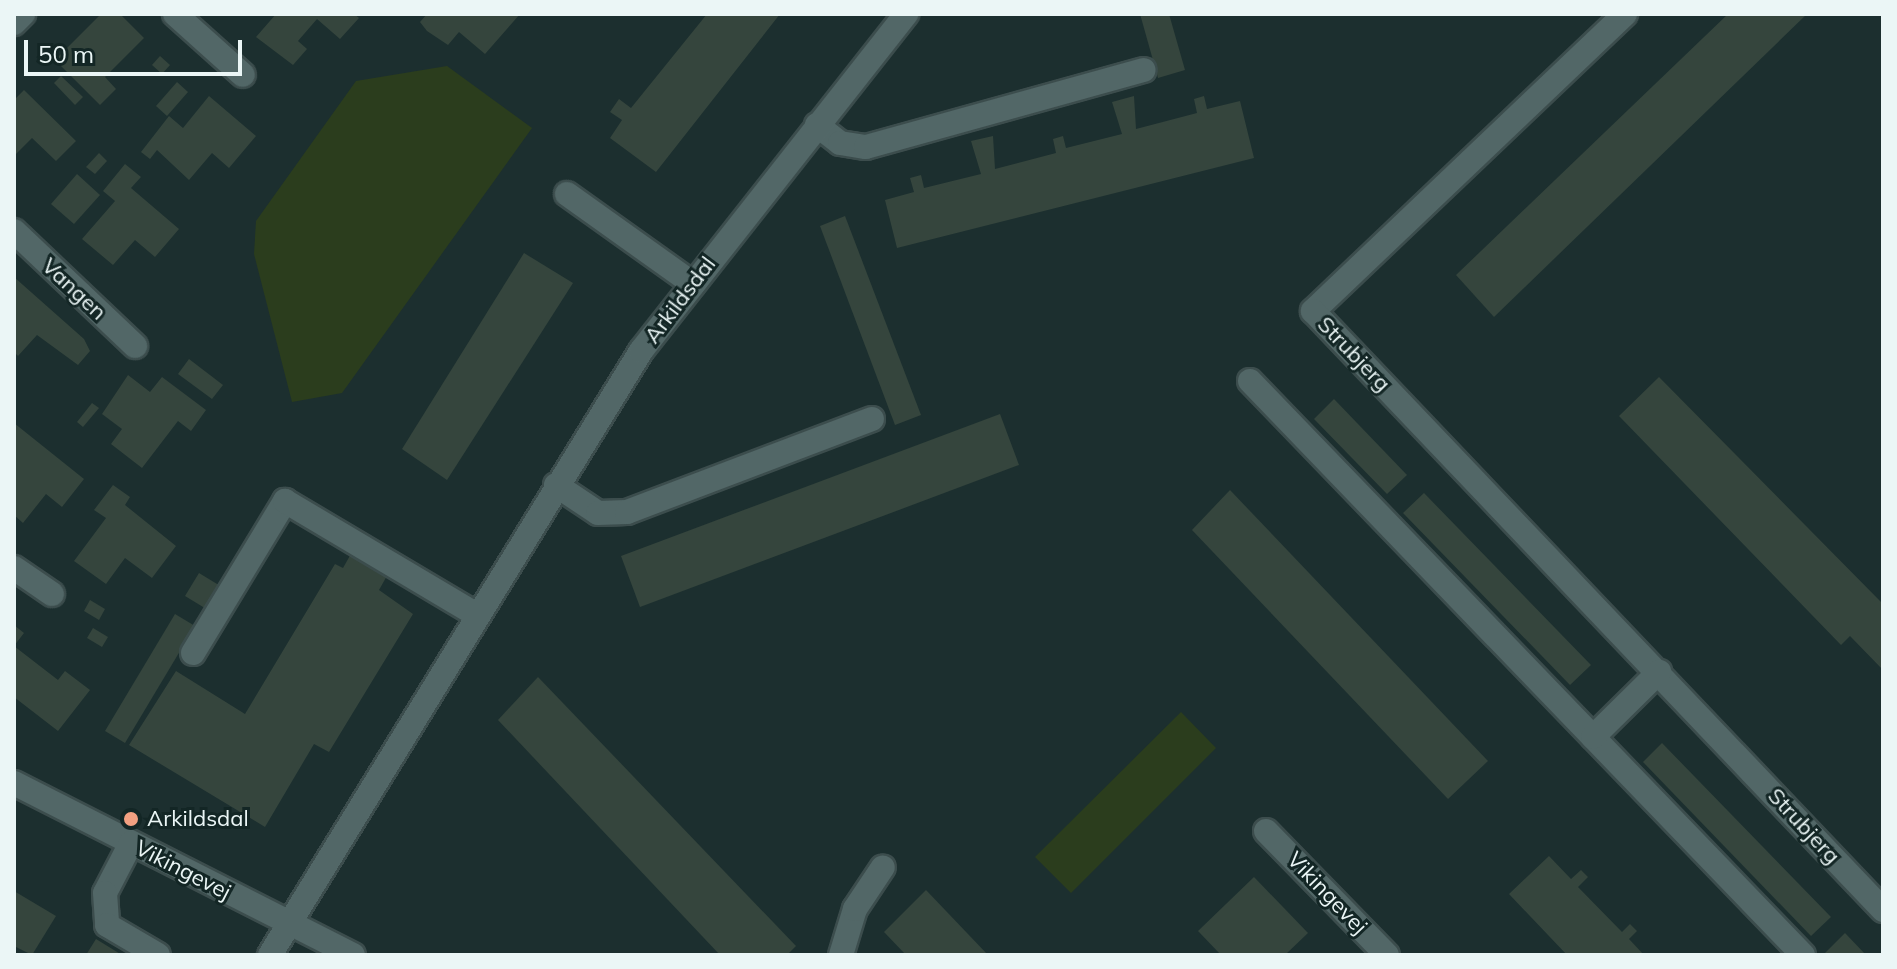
<!DOCTYPE html>
<style>
body{margin:0}
#map{position:relative;width:1897px;height:969px;overflow:hidden;background:#1c2f2f;font-family:Mulish,sans-serif}
div>[style]{position:absolute}
[style*='--x']{left:calc(var(--x)*1px);top:calc(var(--y)*1px);width:calc(var(--w)*1px);rotate:calc(var(--a)*1deg)}
.green>*{inset:0;background:#2b3d1d}
.building>*{inset:0;background:#35453d}
.roads{filter:drop-shadow(2px 0 #3c4d4d) drop-shadow(-2px 0 #3c4d4d) drop-shadow(0 2px #3c4d4d) drop-shadow(0 -2px #3c4d4d)}
.minor>*{height:24px;margin:-12px;padding:0 12px;transform-origin:12px;border-radius:12px;background:#526767}
.dots>*{width:22px;height:22px;translate:-50% -50%;box-sizing:border-box;border:4px solid #132625;border-radius:50%}
span{translate:-50% -50%;white-space:nowrap;text-align:center;line-height:1.15;-webkit-text-stroke:6px #132625;paint-order:stroke}
.street-label{font-size:22px;color:#ebf6f6}
.poi-label{font-size:22px;color:#ebf6f6}
.left{translate:0 -50%;text-align:left}
.frame{position:absolute;inset:0;border:16px solid #ebf6f6;pointer-events:none}
.scale{position:absolute;left:24px;top:40px;width:218px;height:36px;box-sizing:border-box;border:4px solid #ebf6f6;border-top:0;padding-left:10px;font-size:24px;line-height:28px;white-space:nowrap;color:#ebf6f6;-webkit-text-stroke:6px #132625;paint-order:stroke}
</style>
<div id="map">
<div class="green">
<i style="clip-path:polygon(447px 66px,532px 128px,342px 393px,292px 402px,254px 254px,256px 221px,356px 81px)"></i>
<i style="clip-path:polygon(1181px 712px,1216px 748px,1071px 893px,1035px 857px)"></i>
</div>
<div class="building">
<i style="clip-path:polygon(101px 14px,120px 14px,144px 38px,105px 77px,116px 89px,100px 105px,55px 60px)"></i>
<i style="clip-path:polygon(276px 14px,354px 14px,359px 18px,340px 39px,317px 19px,298px 41px,307px 49px,293px 65px,256px 37px)"></i>
<i style="clip-path:polygon(427px 14px,466px 15px,520px 14px,485px 54px,459px 32px,448px 45px,427px 31px,420px 22px)"></i>
<i style="clip-path:polygon(707px 14px,780px 14px,656px 172px,610px 138px,622px 120px,610px 112px,619px 99px,631px 108px)"></i>
<i style="clip-path:polygon(1140px 14px,1169px 14px,1185px 70px,1158px 78px)"></i>
<i style="clip-path:polygon(1728px 14px,1807px 14px,1494px 317px,1456px 275px)"></i>
<i style="clip-path:polygon(160px 56px,170px 65px,162px 74px,152px 65px)"></i>
<i style="clip-path:polygon(61px 76px,83px 97px,75px 105px,54px 83px)"></i>
<i style="clip-path:polygon(177px 82px,188px 92px,167px 116px,156px 106px)"></i>
<i style="clip-path:polygon(24px 90px,76px 141px,56px 161px,32px 138px,14px 156px,14px 100px)"></i>
<i style="clip-path:polygon(209px 96px,256px 136px,229px 168px,212px 153px,189px 180px,157px 150px,150px 159px,141px 152px,169px 116px,183px 128px)"></i>
<i style="clip-path:polygon(1134px 96px,1136px 129px,1197px 113px,1194px 99px,1204px 96px,1207px 109px,1240px 101px,1254px 158px,897px 248px,885px 200px,914px 192px,910px 178px,921px 175px,924px 188px,981px 174px,971px 141px,993px 136px,995px 169px,1056px 153px,1053px 139px,1063px 136px,1066px 148px,1122px 134px,1112px 102px)"></i>
<i style="clip-path:polygon(99px 153px,107px 161px,95px 174px,86px 167px)"></i>
<i style="clip-path:polygon(125px 164px,141px 177px,131px 188px,179px 229px,155px 257px,135px 240px,113px 265px,82px 239px,115px 201px,103px 191px)"></i>
<i style="clip-path:polygon(77px 174px,100px 195px,74px 224px,51px 204px)"></i>
<i style="clip-path:polygon(845px 216px,921px 415px,895px 425px,820px 226px)"></i>
<i style="clip-path:polygon(524px 253px,573px 283px,447px 480px,402px 449px)"></i>
<i style="clip-path:polygon(14px 277px,84px 339px,90px 351px,78px 365px,37px 335px,18px 356px,14px 352px)"></i>
<i style="clip-path:polygon(189px 359px,223px 385px,212px 399px,178px 374px)"></i>
<i style="clip-path:polygon(128px 375px,150px 392px,162px 377px,206px 410px,191px 431px,178px 421px,142px 468px,111px 444px,122px 429px,102px 414px)"></i>
<i style="clip-path:polygon(1659px 377px,1883px 604px,1883px 670px,1850px 636px,1841px 645px,1619px 416px)"></i>
<i style="clip-path:polygon(1334px 399px,1407px 475px,1387px 494px,1314px 419px)"></i>
<i style="clip-path:polygon(92px 403px,99px 408px,83px 427px,77px 422px)"></i>
<i style="clip-path:polygon(1000px 414px,1019px 465px,640px 607px,621px 556px)"></i>
<i style="clip-path:polygon(14px 423px,84px 479px,62px 507px,46px 494px,23px 523px,14px 515px)"></i>
<i style="clip-path:polygon(113px 485px,130px 497px,125px 505px,176px 546px,152px 578px,125px 558px,106px 584px,74px 561px,106px 518px,94px 510px)"></i>
<i style="clip-path:polygon(1230px 490px,1488px 761px,1448px 799px,1192px 530px)"></i>
<i style="clip-path:polygon(1424px 493px,1591px 665px,1570px 685px,1403px 513px)"></i>
<i style="clip-path:polygon(352px 552px,388px 574px,379px 590px,413px 614px,329px 752px,314px 744px,265px 827px,129px 745px,176px 671px,245px 714px,335px 564px,343px 568px)"></i>
<i style="clip-path:polygon(199px 573px,222px 587px,208px 610px,185px 596px)"></i>
<i style="clip-path:polygon(90px 600px,105px 609px,99px 620px,84px 611px)"></i>
<i style="clip-path:polygon(175px 614px,195px 626px,125px 743px,105px 731px)"></i>
<i style="clip-path:polygon(14px 625px,24px 633px,14px 646px,58px 680px,65px 671px,90px 690px,58px 731px,14px 697px)"></i>
<i style="clip-path:polygon(93px 628px,108px 637px,102px 647px,87px 638px)"></i>
<i style="clip-path:polygon(538px 677px,796px 946px,787px 955px,720px 955px,498px 720px)"></i>
<i style="clip-path:polygon(1662px 743px,1831px 917px,1811px 936px,1643px 762px)"></i>
<i style="clip-path:polygon(1549px 856px,1571px 879px,1581px 870px,1588px 877px,1578px 887px,1622px 932px,1630px 924px,1637px 931px,1629px 939px,1644px 955px,1567px 955px,1509px 894px)"></i>
<i style="clip-path:polygon(1254px 877px,1308px 933px,1285px 955px,1221px 955px,1198px 931px)"></i>
<i style="clip-path:polygon(926px 890px,988px 955px,906px 955px,884px 932px)"></i>
<i style="clip-path:polygon(14px 891px,56px 916px,32px 955px,14px 946px)"></i>
<i style="clip-path:polygon(1845px 933px,1866px 955px,1825px 953px)"></i>
<i style="clip-path:polygon(96px 939px,122px 955px,86px 955px)"></i>
</div>
<div class="roads">
<div class="minor">
<i style="--x:175;--y:14;--w:91;--a:41.9"></i>
<i style="--x:1625;--y:14;--w:431;--a:136.4"></i>
<i style="--x:1313;--y:311;--w:827;--a:46.42"></i>
<i style="--x:14;--y:23;--w:13;--a:-45"></i>
<i style="--x:817;--y:125;--w:29;--a:38"></i>
<i style="--x:840;--y:143;--w:26;--a:9"></i>
<i style="--x:866;--y:147;--w:288;--a:-15.5"></i>
<i style="--x:567;--y:194;--w:155;--a:35.5"></i>
<i style="--x:14;--y:231;--w:167;--a:43.5"></i>
<i style="--x:1250;--y:381;--w:797;--a:46.07"></i>
<i style="--x:556;--y:485;--w:50;--a:33.7"></i>
<i style="--x:598;--y:513;--w:29;--a:-2"></i>
<i style="--x:627;--y:512;--w:262;--a:-20.8"></i>
<i style="--x:14;--y:568;--w:46;--a:34.4"></i>
<i style="--x:193;--y:653;--w:178;--a:-58.8"></i>
<i style="--x:285;--y:501;--w:221;--a:30.7"></i>
<i style="--x:1593;--y:737;--w:93;--a:-44.6"></i>
<i style="--x:14;--y:783;--w:380;--a:26.9"></i>
<i style="--x:1266;--y:831;--w:173;--a:45.7"></i>
<i style="--x:131;--y:843;--w:56;--a:117.5"></i>
<i style="--x:105;--y:893;--w:32;--a:86"></i>
<i style="--x:107;--y:925;--w:59;--a:30.5"></i>
<i style="--x:270;--y:955;--w:709;--a:-58.44"></i>
<i style="--x:641;--y:351;--w:429;--a:-51.8"></i>
<i style="--x:841;--y:955;--w:48;--a:-73.1"></i>
<i style="--x:855;--y:909;--w:50;--a:-56.3"></i>
</div>
</div>
<div class="dots">
<i style="left:131px;top:819px;background:#f2a081"></i>
</div>
<div class="street-label">
<span style="left:74px;top:289px;rotate:43deg">Vangen</span>
<span style="left:680px;top:300px;rotate:-53deg">Arkildsdal</span>
<span style="left:1354px;top:354px;rotate:46deg">Strubjerg</span>
<span style="left:1804px;top:826px;rotate:47deg">Strubjerg</span>
<span style="left:183px;top:870px;rotate:27deg">Vikingevej</span>
<span style="left:1327px;top:893px;rotate:46deg">Vikingevej</span>
</div>
<div class="poi-label">
<span class="left" style="left:147px;top:819px">Arkildsdal</span>
</div>
<div class="frame"></div>
<div class="scale">50 m</div>
</div>
